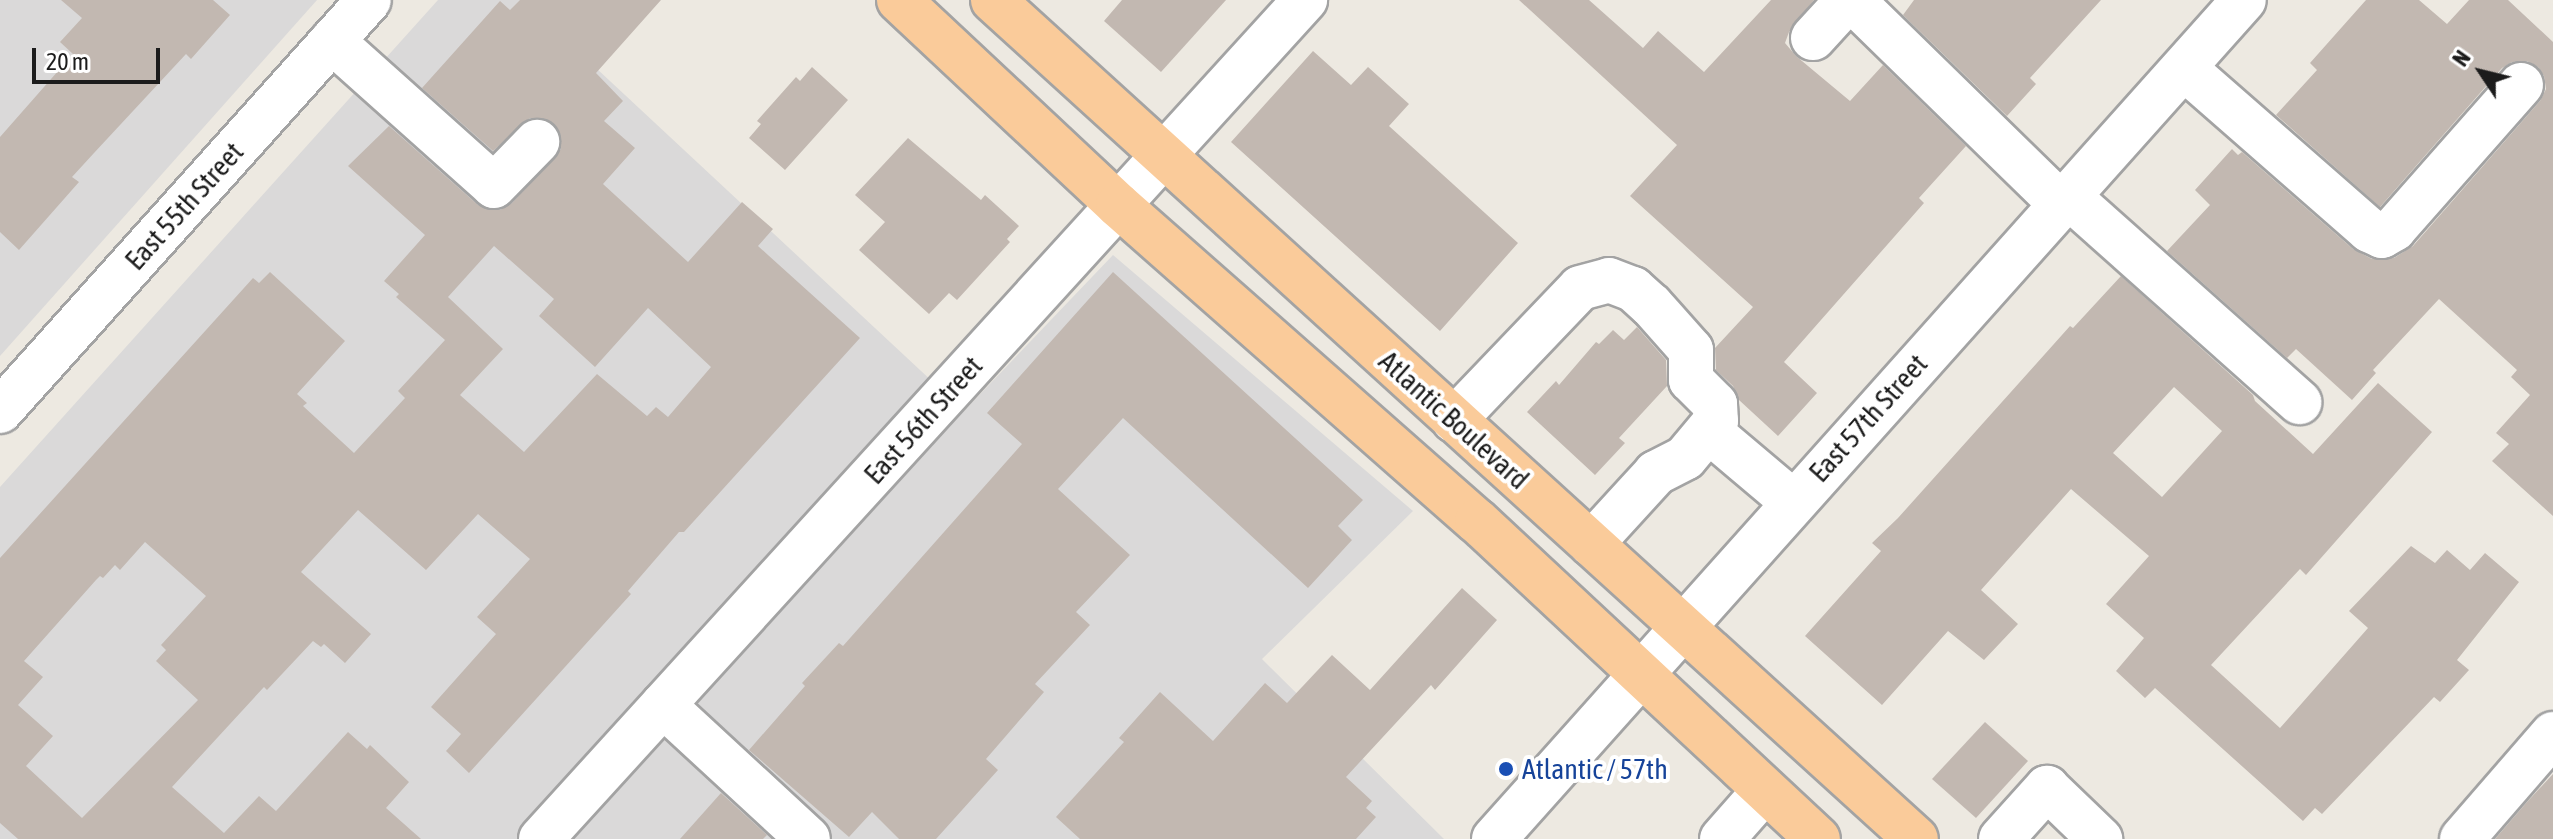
<!DOCTYPE html>
<style>
body{margin:0}
#map{position:relative;width:2553px;height:839px;overflow:hidden;background:#ede9e1;font-family:"Asap Condensed",sans-serif}
div>[style]{position:absolute}
[style*='--x']{left:calc(var(--x)*1px);top:calc(var(--y)*1px);width:calc(var(--w)*1px);rotate:calc(var(--a)*1deg)}
.residential>*{inset:0;background:#dad9d9}
.building>*{inset:0;background:#c2b8b1}
.roads{filter:drop-shadow(2px 0 #a3a3a3) drop-shadow(-2px 0 #a3a3a3) drop-shadow(0 2px #a3a3a3) drop-shadow(0 -2px #a3a3a3)}
.minor>*{height:44px;margin:-22px;padding:0 22px;transform-origin:22px;border-radius:22px;background:#fff}
.major>*{height:44px;margin:-22px;padding:0 22px;transform-origin:22px;border-radius:22px;background:#facb9a}
.dots>*{width:22px;height:22px;translate:-50% -50%;box-sizing:border-box;border:4px solid #fff;border-radius:50%}
span{translate:-50% -50%;white-space:nowrap;text-align:center;line-height:1.15;-webkit-text-stroke:8px #fff;paint-order:stroke}
.street-label{font-size:28px;color:#1c1c1c}
.transit-label{font-size:28px;color:#164399}
.left{translate:0 -50%;text-align:left}
.north{position:absolute;left:2441px;top:32px;width:80px;height:80px;-webkit-text-stroke:6px #fff;paint-order:stroke;rotate:305deg;font-size:22px;font-weight:700;line-height:32px;text-align:center;color:#1c1c1c}
.north::after{content:'';display:block;margin:auto;width:28px;height:36px;background:#1c1c1c;clip-path:polygon(50% 0,100% 100%,50% 72%,0 100%)}
.scale{position:absolute;left:32px;top:48px;width:128px;height:36px;box-sizing:border-box;border:4px solid #1c1c1c;border-top:0;padding-left:10px;font-size:24px;line-height:28px;white-space:nowrap;color:#1c1c1c;-webkit-text-stroke:6px #fff;paint-order:stroke}
</style>
<div id="map">
<div class="residential">
<i style="clip-path:polygon(0 0,317px 0,0 356px)"></i>
<i style="clip-path:polygon(438px 0,523px 0,964px 411px,1113px 255px,1413px 511px,1262px 659px,1444px 839px,0 839px,0 487px)"></i>
</div>
<div class="building">
<i style="clip-path:polygon(61px 0,213px 0,230px 15px,191px 59px,186px 54px,94px 153px,72px 177px,79px 182px,19px 250px,0 232px,0 137px,73px 54px,60px 42px,82px 18px)"></i>
<i style="clip-path:polygon(evenodd,520px 0,661px 0,596px 73px,623px 101px,604px 121px,635px 148px,603px 184px,688px 262px,742px 202px,773px 229px,758px 246px,860px 338px,684px 532px,679px 532px,628px 591px,631px 594px,469px 773px,446px 751px,461px 734px,431px 707px,496px 634px,477px 617px,530px 559px,478px 514px,426px 570px,358px 510px,301px 572px,371px 634px,345px 663px,324px 644px,321px 647px,313px 641px,267px 690px,264px 687px,172px 787px,224px 833px,259px 796px,276px 811px,348px 732px,367px 749px,370px 745px,409px 782px,386px 808px,421px 839px,18px 839px,0 823px,0 558px,253px 278px,259px 283px,270px 272px,345px 341px,297px 394px,307px 403px,303px 406px,354px 453px,405px 398px,398px 391px,445px 340px,396px 297px,399px 294px,384px 281px,425px 235px,348px 166px,389px 126px,478px 205px,500px 210px,512px 203px,561px 149px,561px 136px,555px 125px,542px 118px,530px 118px,493px 151px,422px 88px,500px 1px,510px 10px,520px 0,494px 246px,554px 299px,539px 316px,595px 367px,648px 308px,711px 367px,668px 417px,656px 407px,647px 416px,597px 374px,524px 452px,460px 395px,503px 349px,448px 297px,494px 246px,520px 0,145px 542px,206px 596px,161px 645px,166px 650px,156px 661px,198px 700px,82px 818px,26px 766px,53px 736px,18px 705px,43px 677px,24px 661px,96px 580px,100px 576px,103px 578px,115px 565px,120px 570px,145px 542px)"></i>
<i style="clip-path:polygon(1122px 0,1226px 0,1161px 72px,1104px 21px)"></i>
<i style="clip-path:polygon(1519px 0,1589px 0,1643px 48px,1658px 31px,1704px 72px,1771px 0,1814px 0,1789px 32px,1785px 43px,1796px 56px,1850px 101px,1883px 65px,1966px 146px,1919px 198px,1924px 203px,1784px 362px,1817px 393px,1778px 436px,1739px 400px,1733px 386px,1716px 370px,1715px 348px,1753px 307px,1630px 196px,1677px 145px)"></i>
<i style="clip-path:polygon(1914px 0,2101px 0,2030px 78px,2036px 84px,2007px 116px,1903px 15px)"></i>
<i style="clip-path:polygon(2366px 0,2419px 0,2447px 24px,2469px 0,2508px 0,2553px 42px,2553px 516px,2492px 461px,2509px 444px,2496px 433px,2530px 395px,2511px 377px,2517px 370px,2439px 299px,2373px 370px,2376px 373px,2352px 400px,2296px 349px,2287px 358px,2167px 251px,2210px 205px,2195px 190px,2232px 149px,2238px 155px,2242px 152px,2353px 249px,2372px 259px,2394px 258px,2413px 246px,2540px 101px,2546px 89px,2544px 76px,2538px 67px,2527px 61px,2512px 62px,2502px 68px,2380px 207px,2276px 115px,2317px 70px,2310px 63px)"></i>
<i style="clip-path:polygon(1313px 51px,1351px 85px,1368px 67px,1409px 104px,1389px 126px,1518px 243px,1440px 331px,1231px 142px)"></i>
<i style="clip-path:polygon(812px 67px,848px 100px,785px 170px,749px 138px,761px 124px,757px 121px,796px 77px,800px 81px)"></i>
<i style="clip-path:polygon(908px 138px,981px 200px,985px 195px,1019px 226px,1007px 239px,1010px 242px,957px 300px,949px 293px,929px 314px,859px 250px,885px 222px,855px 195px)"></i>
<i style="clip-path:polygon(1113px 272px,1363px 500px,1338px 526px,1352px 540px,1308px 588px,1123px 418px,1058px 489px,1130px 555px,1076px 612px,1090px 625px,1035px 684px,1044px 692px,986px 759px,998px 770px,936px 839px,899px 839px,872px 812px,849px 837px,749px 750px,805px 686px,802px 683px,839px 643px,843px 646px,1022px 444px,987px 413px)"></i>
<i style="clip-path:polygon(evenodd,2121px 276px,2253px 395px,2255px 401px,2313px 454px,2378px 383px,2432px 432px,2306px 575px,2300px 569px,2211px 665px,2280px 728px,2368px 628px,2349px 611px,2411px 546px,2435px 563px,2447px 550px,2470px 570px,2485px 553px,2519px 582px,2457px 660px,2469px 670px,2440px 702px,2434px 697px,2322px 814px,2315px 808px,2303px 821px,2155px 688px,2145px 698px,2116px 671px,2144px 638px,2106px 604px,2149px 556px,2071px 489px,1981px 590px,2018px 624px,1984px 660px,1948px 631px,1882px 705px,1805px 636px,1881px 551px,1872px 543px,1898px 518px,2070px 326px,2073px 328px,2121px 276px,2174px 387px,2222px 431px,2162px 497px,2113px 453px,2174px 387px)"></i>
<i style="clip-path:polygon(1637px 327px,1666px 360px,1667px 386px,1619px 438px,1625px 443px,1595px 475px,1527px 412px,1556px 381px,1559px 385px,1596px 342px,1599px 344px,1613px 330px,1624px 340px)"></i>
<i style="clip-path:polygon(1462px 588px,1497px 620px,1435px 690px,1431px 685px,1346px 777px,1372px 801px,1366px 808px,1376px 817px,1356px 839px,1080px 839px,1056px 817px,1124px 742px,1119px 738px,1160px 692px,1213px 741px,1265px 683px,1287px 703px,1332px 655px,1370px 690px)"></i>
<i style="clip-path:polygon(1985px 722px,2028px 761px,1976px 818px,1932px 779px)"></i>
<i style="clip-path:polygon(2553px 774px,2553px 839px,2495px 839px,2527px 802px)"></i>
<i style="clip-path:polygon(721px 793px,767px 835px,763px 839px,680px 839px)"></i>
</div>
<div class="roads">
<div class="minor">
<i style="--x:1852;--y:0;--w:292;--a:44.3"></i>
<i style="--x:1813;--y:38;--w:52;--a:-47.4"></i>
<i style="--x:332;--y:41;--w:217;--a:41.8"></i>
<i style="--x:494;--y:186;--w:62;--a:-45.7"></i>
<i style="--x:2184;--y:68;--w:246;--a:41.2"></i>
<i style="--x:2369;--y:230;--w:14;--a:25"></i>
<i style="--x:2382;--y:236;--w:14;--a:-30"></i>
<i style="--x:2394;--y:229;--w:192;--a:-48.6"></i>
<i style="--x:2068;--y:196;--w:310;--a:41.7"></i>
<i style="--x:0;--y:411;--w:552;--a:-48.08"></i>
<i style="--x:1454;--y:420;--w:182;--a:-46.3"></i>
<i style="--x:1580;--y:288;--w:30;--a:-15"></i>
<i style="--x:1609;--y:280;--w:26;--a:21"></i>
<i style="--x:1633;--y:289;--w:24;--a:42"></i>
<i style="--x:1651;--y:305;--w:60;--a:48.4"></i>
<i style="--x:1691;--y:350;--w:30;--a:90"></i>
<i style="--x:1691;--y:380;--w:34;--a:45"></i>
<i style="--x:1715;--y:404;--w:17;--a:87"></i>
<i style="--x:1716;--y:421;--w:48;--a:130"></i>
<i style="--x:1685;--y:458;--w:33;--a:153"></i>
<i style="--x:1656;--y:473;--w:96;--a:132.5"></i>
<i style="--x:1709;--y:431;--w:110;--a:40.2"></i>
<i style="--x:663;--y:705;--w:197;--a:42.7"></i>
<i style="--x:541;--y:839;--w:1135;--a:-47.68"></i>
<i style="--x:1494;--y:839;--w:1125;--a:-48.21"></i>
<i style="--x:1722;--y:839;--w:65;--a:-48.7"></i>
<i style="--x:2001;--y:839;--w:69;--a:-48"></i>
<i style="--x:2047;--y:788;--w:74;--a:43.9"></i>
<i style="--x:2462;--y:839;--w:139;--a:-49.1"></i>
</div>
<div class="major">
<i style="--x:899;--y:0;--w:300;--a:43.1"></i>
<i style="--x:1118;--y:205;--w:478;--a:41.4"></i>
<i style="--x:1477;--y:521;--w:466;--a:43"></i>
<i style="--x:993;--y:0;--w:1247;--a:42.27"></i>
</div>
</div>
<div class="dots">
<i style="left:1506px;top:769px;background:#1a4fb4"></i>
</div>
<div class="street-label">
<span style="left:184px;top:206px;rotate:-48deg">East 55th Street</span>
<span style="left:1868px;top:418px;rotate:-48deg">East 57th Street</span>
<span style="left:923px;top:420px;rotate:-48deg">East 56th Street</span>
<span style="left:1454px;top:420px;rotate:42deg">Atlantic Boulevard</span>
</div>
<div class="transit-label">
<span class="left" style="left:1522px;top:769px">Atlantic / 57th</span>
</div>
<div class="north">N</div>
<div class="scale">20 m</div>
</div>
